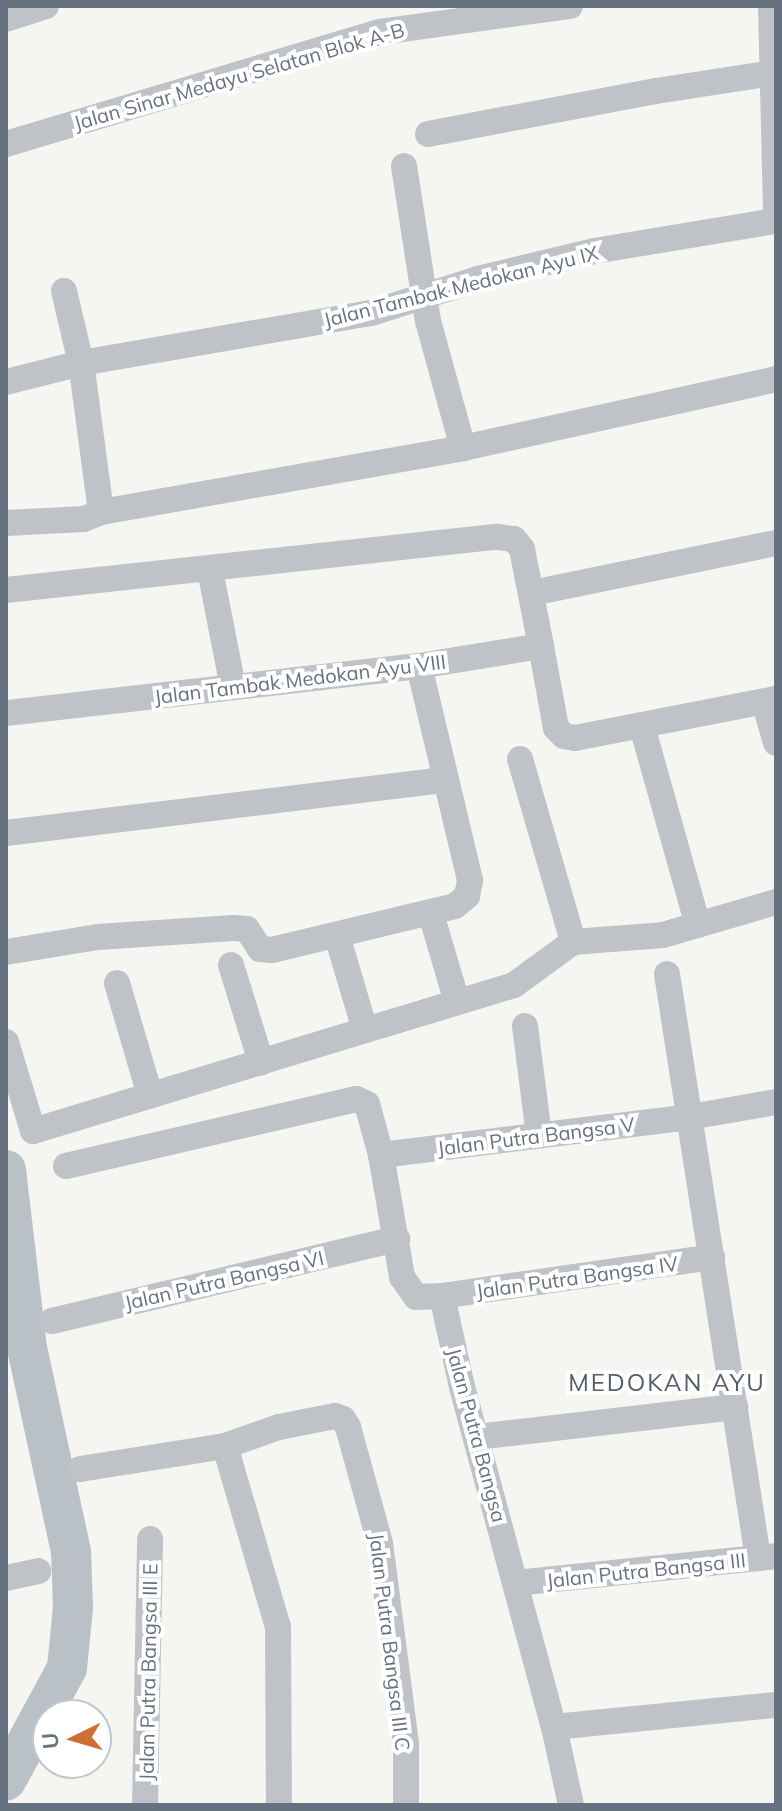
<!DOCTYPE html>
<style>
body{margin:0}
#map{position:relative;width:782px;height:1811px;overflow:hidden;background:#f5f5f2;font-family:Mulish,sans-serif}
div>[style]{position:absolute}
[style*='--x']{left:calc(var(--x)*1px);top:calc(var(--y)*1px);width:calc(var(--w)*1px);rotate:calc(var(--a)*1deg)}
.river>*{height:40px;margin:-20px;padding:0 20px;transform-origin:20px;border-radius:20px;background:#bac1c6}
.street>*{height:26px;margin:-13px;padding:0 13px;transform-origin:13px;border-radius:13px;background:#bfc2c6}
span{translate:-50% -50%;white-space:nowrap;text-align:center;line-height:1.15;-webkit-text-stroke:8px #fff;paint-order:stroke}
.street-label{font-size:20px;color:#677280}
.quarter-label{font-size:24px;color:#545c66;letter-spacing:2px}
.frame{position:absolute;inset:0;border:8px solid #677280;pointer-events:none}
.north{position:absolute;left:32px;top:1699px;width:80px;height:80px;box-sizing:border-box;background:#fff;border:2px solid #c2c7cc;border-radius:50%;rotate:265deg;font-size:22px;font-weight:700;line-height:32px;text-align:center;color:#677280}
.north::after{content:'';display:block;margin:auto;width:28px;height:36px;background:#d06e38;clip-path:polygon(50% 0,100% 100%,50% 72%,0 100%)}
</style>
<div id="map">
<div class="river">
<i style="--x:6;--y:1170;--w:179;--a:83.3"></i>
<i style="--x:27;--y:1348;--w:208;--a:77.8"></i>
<i style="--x:71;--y:1551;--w:56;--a:88"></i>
<i style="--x:73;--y:1607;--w:61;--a:95.6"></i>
<i style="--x:67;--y:1668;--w:128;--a:118.4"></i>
</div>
<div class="street">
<i style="--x:771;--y:6;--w:206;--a:88.6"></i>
<i style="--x:6;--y:19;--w:42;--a:-18"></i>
<i style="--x:428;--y:134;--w:232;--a:-10.7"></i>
<i style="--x:656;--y:91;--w:117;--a:-8.8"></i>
<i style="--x:6;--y:144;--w:390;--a:-16.7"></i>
<i style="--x:380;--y:32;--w:192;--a:-7.8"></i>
<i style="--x:404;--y:166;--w:157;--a:81.2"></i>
<i style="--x:428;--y:321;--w:132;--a:74.6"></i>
<i style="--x:6;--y:382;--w:77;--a:-14.2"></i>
<i style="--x:81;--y:363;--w:294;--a:-9.8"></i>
<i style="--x:371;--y:313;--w:112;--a:-17.6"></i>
<i style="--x:478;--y:279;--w:119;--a:-13.6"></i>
<i style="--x:594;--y:251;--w:184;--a:-9.4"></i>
<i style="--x:101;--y:512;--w:368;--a:-10"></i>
<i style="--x:463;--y:448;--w:321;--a:-12.4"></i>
<i style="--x:6;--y:523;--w:78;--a:-2.9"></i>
<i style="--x:84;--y:519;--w:18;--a:-22"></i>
<i style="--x:101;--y:512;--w:150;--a:-97.6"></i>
<i style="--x:81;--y:363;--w:74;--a:-103.3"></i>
<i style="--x:210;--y:570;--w:119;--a:78.9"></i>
<i style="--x:6;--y:590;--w:494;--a:-6.2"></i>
<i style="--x:497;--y:537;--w:17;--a:7"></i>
<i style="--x:514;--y:539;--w:13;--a:51"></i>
<i style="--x:522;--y:549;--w:99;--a:78.9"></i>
<i style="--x:541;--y:646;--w:124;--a:170.7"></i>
<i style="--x:419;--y:666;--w:416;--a:173.5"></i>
<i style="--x:532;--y:593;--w:249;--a:-11.6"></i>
<i style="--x:541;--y:646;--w:83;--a:79.6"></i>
<i style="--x:556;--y:728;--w:11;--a:45"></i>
<i style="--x:564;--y:736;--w:11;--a:10"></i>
<i style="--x:575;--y:738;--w:205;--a:-11"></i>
<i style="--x:768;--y:715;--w:29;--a:74"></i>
<i style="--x:645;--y:737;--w:195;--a:74.3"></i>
<i style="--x:520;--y:759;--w:191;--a:73.8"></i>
<i style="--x:6;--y:833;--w:442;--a:-6.9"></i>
<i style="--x:434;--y:924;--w:81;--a:73.6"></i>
<i style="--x:341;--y:949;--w:84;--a:73.5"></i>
<i style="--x:6;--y:952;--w:93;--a:-9.3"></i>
<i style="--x:98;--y:937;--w:136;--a:-3.8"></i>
<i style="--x:234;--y:928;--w:13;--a:4"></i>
<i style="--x:247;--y:929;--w:24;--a:57"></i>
<i style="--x:260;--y:949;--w:12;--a:5"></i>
<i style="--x:272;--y:950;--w:188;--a:-13.5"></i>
<i style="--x:455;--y:906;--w:16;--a:-40"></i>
<i style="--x:467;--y:896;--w:16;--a:-79"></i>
<i style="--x:470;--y:880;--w:220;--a:-103.4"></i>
<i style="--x:231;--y:965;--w:102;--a:72.8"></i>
<i style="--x:667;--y:974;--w:591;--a:81.14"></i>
<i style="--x:117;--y:983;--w:117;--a:73.6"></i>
<i style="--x:525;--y:1026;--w:110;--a:82.7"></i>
<i style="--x:6;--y:1042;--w:93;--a:73.1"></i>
<i style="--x:33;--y:1131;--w:503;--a:-16.88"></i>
<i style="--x:514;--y:985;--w:73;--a:-36.1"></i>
<i style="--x:573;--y:942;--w:90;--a:-4.4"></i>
<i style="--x:663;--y:935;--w:118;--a:-16.3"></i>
<i style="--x:381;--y:1155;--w:311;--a:-7"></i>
<i style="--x:690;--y:1117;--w:87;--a:-9.9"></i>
<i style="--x:66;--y:1166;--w:298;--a:-13"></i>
<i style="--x:356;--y:1099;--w:12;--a:24"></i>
<i style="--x:367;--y:1104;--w:53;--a:74.6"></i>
<i style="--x:381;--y:1155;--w:124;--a:80.2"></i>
<i style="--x:402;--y:1277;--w:24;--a:55"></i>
<i style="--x:416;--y:1297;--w:26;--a:-2"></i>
<i style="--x:442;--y:1296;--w:93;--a:77.6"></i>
<i style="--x:462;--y:1387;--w:352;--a:74.9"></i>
<i style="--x:554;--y:1727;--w:80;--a:77.7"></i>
<i style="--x:442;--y:1296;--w:273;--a:-8.2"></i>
<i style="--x:52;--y:1321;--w:355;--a:-13.4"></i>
<i style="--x:476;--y:1437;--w:261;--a:-6.6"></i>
<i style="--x:225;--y:1446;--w:189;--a:73.7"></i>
<i style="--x:278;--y:1627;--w:178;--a:89.7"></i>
<i style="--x:80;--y:1469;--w:147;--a:-9"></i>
<i style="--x:225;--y:1446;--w:57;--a:-19.4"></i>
<i style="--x:279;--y:1427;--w:57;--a:-11.1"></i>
<i style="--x:335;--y:1416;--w:9;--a:21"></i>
<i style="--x:343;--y:1419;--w:9;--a:58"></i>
<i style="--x:348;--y:1427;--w:120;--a:74.6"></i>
<i style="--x:380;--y:1543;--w:202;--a:82.6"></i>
<i style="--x:406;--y:1743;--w:62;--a:90"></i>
<i style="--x:6;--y:1578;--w:33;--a:-12"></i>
<i style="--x:516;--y:1583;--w:261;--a:-5.9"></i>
<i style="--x:554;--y:1727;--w:223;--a:-5.7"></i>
<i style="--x:145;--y:1805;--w:266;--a:-88.9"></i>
</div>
<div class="street-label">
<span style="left:239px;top:76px;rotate:-16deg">Jalan Sinar Medayu Selatan Blok A-B</span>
<span style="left:461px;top:286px;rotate:-14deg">Jalan Tambak Medokan Ayu IX</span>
<span style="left:300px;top:679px;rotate:-7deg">Jalan Tambak Medokan Ayu VIII</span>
<span style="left:536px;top:1136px;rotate:-7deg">Jalan Putra Bangsa V</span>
<span style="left:577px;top:1277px;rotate:-8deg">Jalan Putra Bangsa IV</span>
<span style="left:224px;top:1280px;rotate:-13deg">Jalan Putra Bangsa VI</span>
<span style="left:477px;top:1435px;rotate:75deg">Jalan Putra Bangsa</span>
<span style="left:646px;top:1570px;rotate:-6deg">Jalan Putra Bangsa III</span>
<span style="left:390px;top:1642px;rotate:83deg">Jalan Putra Bangsa III C</span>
<span style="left:148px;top:1672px;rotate:-89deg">Jalan Putra Bangsa III E</span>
</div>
<div class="quarter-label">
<span style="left:667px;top:1383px">MEDOKAN AYU</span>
</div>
<div class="frame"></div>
<div class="north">U</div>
</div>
